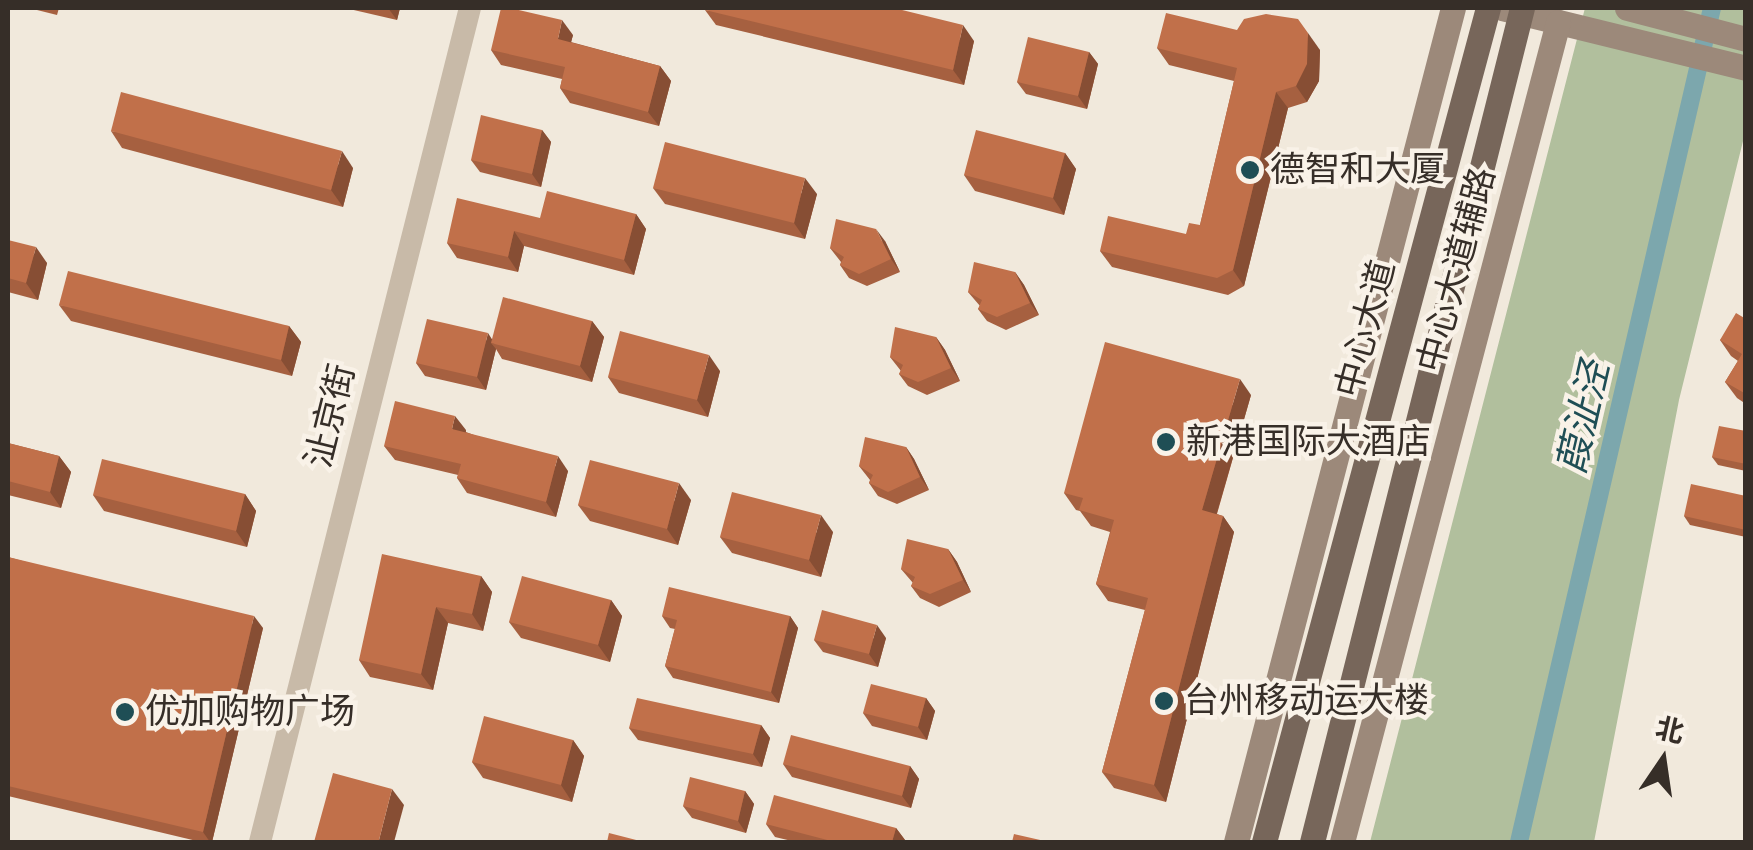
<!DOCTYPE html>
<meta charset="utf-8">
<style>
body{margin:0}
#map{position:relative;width:1753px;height:850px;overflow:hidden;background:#f1e9dc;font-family:Karla,"Noto Sans SC",sans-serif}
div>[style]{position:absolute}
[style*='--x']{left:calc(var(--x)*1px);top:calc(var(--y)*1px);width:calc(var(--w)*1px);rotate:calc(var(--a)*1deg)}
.green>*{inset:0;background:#b1bf9d}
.canal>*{height:18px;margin:-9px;padding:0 9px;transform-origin:9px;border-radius:9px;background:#7ca7ad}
.tertiary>*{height:22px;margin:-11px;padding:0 11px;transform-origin:11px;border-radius:11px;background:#c8baa8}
.secondary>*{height:25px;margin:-12.5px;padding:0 12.5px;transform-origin:12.5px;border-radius:12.5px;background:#9c897a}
.primary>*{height:25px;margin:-12.5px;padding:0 12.5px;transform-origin:12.5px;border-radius:12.5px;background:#77665a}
.wall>*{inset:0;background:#a66040}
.shaded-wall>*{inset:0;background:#874e34}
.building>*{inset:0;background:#c1704a}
.dots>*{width:28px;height:28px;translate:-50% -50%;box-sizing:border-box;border:5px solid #f9f2e8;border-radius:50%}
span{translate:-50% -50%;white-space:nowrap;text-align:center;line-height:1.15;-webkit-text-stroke:9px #f9f2e8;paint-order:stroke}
.poi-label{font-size:35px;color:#362e28}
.left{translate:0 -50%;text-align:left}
.street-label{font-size:35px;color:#362e28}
.water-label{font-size:38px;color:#1f4e55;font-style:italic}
.frame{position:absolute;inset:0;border:10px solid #362e28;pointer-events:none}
.north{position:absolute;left:1613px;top:710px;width:100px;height:100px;-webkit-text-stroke:8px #f9f2e8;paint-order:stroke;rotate:13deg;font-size:28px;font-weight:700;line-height:40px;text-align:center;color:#362e28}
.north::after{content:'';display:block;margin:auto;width:35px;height:45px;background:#362e28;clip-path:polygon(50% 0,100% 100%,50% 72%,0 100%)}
</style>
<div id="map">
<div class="green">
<i style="clip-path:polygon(1585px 8px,1745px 8px,1745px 133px,1679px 400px,1594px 842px,1370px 842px)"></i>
</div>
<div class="canal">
<i style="--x:1519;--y:842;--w:856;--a:-76.97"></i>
</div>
<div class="tertiary">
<i style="--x:260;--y:842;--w:860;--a:-75.87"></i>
</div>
<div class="secondary">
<i style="--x:1502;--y:8;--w:251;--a:13.8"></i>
<i style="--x:1627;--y:8;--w:123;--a:14.6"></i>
<i style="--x:1236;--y:842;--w:862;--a:-75.42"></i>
<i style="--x:1342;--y:842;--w:848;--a:-75.24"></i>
</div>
<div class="primary">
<i style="--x:1264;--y:842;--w:864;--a:-74.97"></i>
<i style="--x:1312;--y:842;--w:860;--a:-75.87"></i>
</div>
<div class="wall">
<i style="clip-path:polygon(29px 8px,59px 8px,57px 15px)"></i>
<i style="clip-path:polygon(345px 8px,400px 8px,397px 20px)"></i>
<i style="clip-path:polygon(705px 10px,974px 41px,964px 85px,716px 25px)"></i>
<i style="clip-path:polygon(1237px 30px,1320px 50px,1319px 81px,1307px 102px,1288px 108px,1244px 286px,1228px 295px,1112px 267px,1100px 251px,1186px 234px,1200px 225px,1234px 81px,1169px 65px,1157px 48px)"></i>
<i style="clip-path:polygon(573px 35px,571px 42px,660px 66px,671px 81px,659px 126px,570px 103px,560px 88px,562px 79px,501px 65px,491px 50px)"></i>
<i style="clip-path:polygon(1089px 52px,1098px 64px,1087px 109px,1026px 94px,1017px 82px)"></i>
<i style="clip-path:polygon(542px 130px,551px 142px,541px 187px,480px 172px,471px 160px)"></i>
<i style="clip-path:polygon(111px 131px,353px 168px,343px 207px,122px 148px)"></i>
<i style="clip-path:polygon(1065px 153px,1076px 169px,1064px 215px,975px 191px,964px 175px)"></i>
<i style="clip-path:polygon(653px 188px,817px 194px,805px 239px,665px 204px)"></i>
<i style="clip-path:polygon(636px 214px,646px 229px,634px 275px,524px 246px,518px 272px,457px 258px,447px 243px,540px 218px)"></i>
<i style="clip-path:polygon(8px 240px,47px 263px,38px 300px,8px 292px)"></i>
<i style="clip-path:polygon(885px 241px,900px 272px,867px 286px,849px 278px,840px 265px,841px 262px,830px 248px)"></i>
<i style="clip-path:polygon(1015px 272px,1024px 285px,1039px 315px,1006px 330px,987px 321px,978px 309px,980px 306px,968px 292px)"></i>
<i style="clip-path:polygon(59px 305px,289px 326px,301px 342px,292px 376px,71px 321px)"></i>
<i style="clip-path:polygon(1746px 319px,1746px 404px,1737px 398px,1725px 382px,1738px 361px,1731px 356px,1720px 340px)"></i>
<i style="clip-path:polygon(592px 321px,604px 337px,592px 382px,502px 359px,496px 349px,486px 390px,425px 376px,416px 363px,492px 339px)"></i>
<i style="clip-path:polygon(936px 337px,945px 350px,960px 381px,927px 395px,908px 386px,899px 374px,901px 371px,890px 357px)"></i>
<i style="clip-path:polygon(720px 371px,708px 417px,619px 393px,608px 377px)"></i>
<i style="clip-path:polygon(1251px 395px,1217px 514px,1223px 516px,1234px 532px,1166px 802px,1114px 788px,1102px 772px,1145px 610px,1108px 601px,1096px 584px,1110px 532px,1091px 526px,1080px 511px,1076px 510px,1064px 493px)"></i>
<i style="clip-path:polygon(466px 430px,466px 432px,568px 471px,556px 517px,467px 493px,457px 478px,458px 475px,395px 460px,384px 446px)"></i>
<i style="clip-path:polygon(1746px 431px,1746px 471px,1718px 465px,1712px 457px)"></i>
<i style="clip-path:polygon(8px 443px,59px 456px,71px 472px,61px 508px,8px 495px)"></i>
<i style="clip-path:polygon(906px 447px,914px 459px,929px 490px,897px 504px,878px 496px,869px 483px,870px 480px,859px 466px)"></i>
<i style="clip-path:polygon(245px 494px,256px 511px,247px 547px,104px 511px,93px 495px)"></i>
<i style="clip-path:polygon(1746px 496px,1746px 537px,1690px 525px,1684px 516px)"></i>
<i style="clip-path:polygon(691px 500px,678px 545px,590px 521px,578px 505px)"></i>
<i style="clip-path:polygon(833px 532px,821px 577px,732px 553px,720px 537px)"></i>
<i style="clip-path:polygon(948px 549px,957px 562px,971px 592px,939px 607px,920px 598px,911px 586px,913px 583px,901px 569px)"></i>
<i style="clip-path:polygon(8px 557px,263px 628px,212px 842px,201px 842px,8px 796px)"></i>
<i style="clip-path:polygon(481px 576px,492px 592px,483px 631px,448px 623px,433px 690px,370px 677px,359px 660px)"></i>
<i style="clip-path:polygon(611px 600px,622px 616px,610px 662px,521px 638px,509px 622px)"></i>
<i style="clip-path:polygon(662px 616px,790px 616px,798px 628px,779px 703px,673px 678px,665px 666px,675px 629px,670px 628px)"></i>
<i style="clip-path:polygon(886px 638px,878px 667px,823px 652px,814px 640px)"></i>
<i style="clip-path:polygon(926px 698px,935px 711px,927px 740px,872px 726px,863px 713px)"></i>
<i style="clip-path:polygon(761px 725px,770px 738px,762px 767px,638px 740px,629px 728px)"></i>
<i style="clip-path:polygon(573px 740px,584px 756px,572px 802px,483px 778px,472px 762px)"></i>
<i style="clip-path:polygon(783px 764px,910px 766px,919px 779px,911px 808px,792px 777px)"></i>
<i style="clip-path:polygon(745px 791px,754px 804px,746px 833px,692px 818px,683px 806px)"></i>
<i style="clip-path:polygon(766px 824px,896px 828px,905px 840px,904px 842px,796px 842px,775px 837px)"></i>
</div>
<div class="shaded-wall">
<i style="clip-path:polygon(388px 8px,400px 8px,397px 20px)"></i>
<i style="clip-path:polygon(562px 20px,573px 35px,568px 54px,558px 39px)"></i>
<i style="clip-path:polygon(963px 25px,974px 41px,964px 85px,953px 70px)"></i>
<i style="clip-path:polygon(1308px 33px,1320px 50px,1319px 81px,1307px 102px,1296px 86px)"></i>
<i style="clip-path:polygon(1089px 52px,1098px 64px,1087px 109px,1078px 96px)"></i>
<i style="clip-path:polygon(660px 66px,671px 81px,659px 126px,648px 112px)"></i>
<i style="clip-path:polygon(1276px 92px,1288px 108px,1244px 286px,1233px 270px)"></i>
<i style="clip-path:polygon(542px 130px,551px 142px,541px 187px,532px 174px)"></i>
<i style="clip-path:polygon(342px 151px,353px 168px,343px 207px,331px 190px)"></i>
<i style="clip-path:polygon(1065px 153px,1076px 169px,1064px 215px,1053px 198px)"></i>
<i style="clip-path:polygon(805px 178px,817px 194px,805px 239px,794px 223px)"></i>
<i style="clip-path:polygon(636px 214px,646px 229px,634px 275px,624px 260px)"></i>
<i style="clip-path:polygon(876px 229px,885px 241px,900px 272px,891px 259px)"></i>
<i style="clip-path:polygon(514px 231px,524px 246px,518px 272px,508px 257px)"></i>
<i style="clip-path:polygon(36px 247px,47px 263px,38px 300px,26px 283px)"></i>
<i style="clip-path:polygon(1015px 272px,1024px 285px,1039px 315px,1030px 303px)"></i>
<i style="clip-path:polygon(592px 321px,604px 337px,592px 382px,580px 366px)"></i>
<i style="clip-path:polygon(289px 326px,301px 342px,292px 376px,281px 360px)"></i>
<i style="clip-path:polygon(488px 333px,495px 344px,491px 343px,496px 349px,486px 390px,477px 377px)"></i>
<i style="clip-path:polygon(936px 337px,945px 350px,960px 381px,951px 368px)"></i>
<i style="clip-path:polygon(709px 355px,720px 371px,708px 417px,697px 400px)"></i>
<i style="clip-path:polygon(1240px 379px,1251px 395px,1213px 526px,1202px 510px)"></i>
<i style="clip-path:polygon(455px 416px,466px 430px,463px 444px,452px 429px)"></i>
<i style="clip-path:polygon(906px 447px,914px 459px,929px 490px,920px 477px)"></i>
<i style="clip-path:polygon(59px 456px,71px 472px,61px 508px,50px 492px)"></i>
<i style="clip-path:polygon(558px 456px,568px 471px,556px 517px,546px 502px)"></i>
<i style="clip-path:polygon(679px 483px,691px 500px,678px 545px,667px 529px)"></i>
<i style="clip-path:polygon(245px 494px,256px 511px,247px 547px,236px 531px)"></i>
<i style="clip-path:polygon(821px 515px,833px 532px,821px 577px,809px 560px)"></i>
<i style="clip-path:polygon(1223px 516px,1234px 532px,1166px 802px,1154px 785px)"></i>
<i style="clip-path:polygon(948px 549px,957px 562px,971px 592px,963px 580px)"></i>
<i style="clip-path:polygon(481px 576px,492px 592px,483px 631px,472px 614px)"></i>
<i style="clip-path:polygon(611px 600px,622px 616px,610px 662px,598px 645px)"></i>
<i style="clip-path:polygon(436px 607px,448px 623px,433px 690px,421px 674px)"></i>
<i style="clip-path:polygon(254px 616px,263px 628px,212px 842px,210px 842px,203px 832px)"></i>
<i style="clip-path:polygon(790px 616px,798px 628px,779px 703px,771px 692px)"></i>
<i style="clip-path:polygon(877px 625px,886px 638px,878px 667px,869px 654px)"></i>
<i style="clip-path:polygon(926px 698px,935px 711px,927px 740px,918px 727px)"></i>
<i style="clip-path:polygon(761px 725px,770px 738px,762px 767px,753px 754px)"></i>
<i style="clip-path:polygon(573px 740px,584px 756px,572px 802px,561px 785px)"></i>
<i style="clip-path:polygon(910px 766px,919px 779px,911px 808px,902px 796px)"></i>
<i style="clip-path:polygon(392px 789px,404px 805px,394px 842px,380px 842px,379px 840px)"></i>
<i style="clip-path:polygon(745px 791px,754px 804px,746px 833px,738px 821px)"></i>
<i style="clip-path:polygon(896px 828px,905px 840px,904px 842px,892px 842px)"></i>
</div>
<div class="building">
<i style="clip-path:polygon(501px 8px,510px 8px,562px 20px,558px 39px,660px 66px,648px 112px,560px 88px,565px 67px,491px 50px)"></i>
<i style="clip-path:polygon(706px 8px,894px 8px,963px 25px,953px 70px,705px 10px)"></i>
<i style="clip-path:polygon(1166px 13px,1237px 30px,1244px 19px,1266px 14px,1298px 19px,1308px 33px,1307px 64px,1296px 86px,1276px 92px,1233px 270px,1217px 278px,1100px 251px,1108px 216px,1186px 234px,1189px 223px,1200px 225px,1237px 68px,1157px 48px)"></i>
<i style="clip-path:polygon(1028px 37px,1089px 52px,1078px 96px,1017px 82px)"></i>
<i style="clip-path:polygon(121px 92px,342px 151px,331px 190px,111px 131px)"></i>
<i style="clip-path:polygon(481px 115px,542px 130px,532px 174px,471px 160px)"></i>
<i style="clip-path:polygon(976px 130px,1065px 153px,1053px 198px,964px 175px)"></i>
<i style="clip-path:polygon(665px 142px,805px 178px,794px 223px,653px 188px)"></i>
<i style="clip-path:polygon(547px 191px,636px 214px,624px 260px,514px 231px,508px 257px,447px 243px,457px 198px,540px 218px)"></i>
<i style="clip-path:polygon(836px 219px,876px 229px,891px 259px,859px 274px,840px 265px,844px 257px,830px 248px)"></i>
<i style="clip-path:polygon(8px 240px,36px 247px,26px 283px,8px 278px)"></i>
<i style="clip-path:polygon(974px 262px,1015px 272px,1030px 303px,997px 317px,978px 309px,982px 300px,968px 292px)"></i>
<i style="clip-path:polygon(68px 271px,289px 326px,281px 360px,59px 305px)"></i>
<i style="clip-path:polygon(503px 297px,592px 321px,580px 366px,491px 343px)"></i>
<i style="clip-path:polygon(1736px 313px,1746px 319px,1746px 394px,1725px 382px,1742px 354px,1720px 340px)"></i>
<i style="clip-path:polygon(427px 319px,488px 333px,477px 377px,416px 363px)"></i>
<i style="clip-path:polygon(895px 327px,936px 337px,951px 368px,918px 382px,899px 374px,903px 365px,890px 357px)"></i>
<i style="clip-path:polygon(620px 331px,709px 355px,697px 400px,608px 377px)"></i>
<i style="clip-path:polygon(1105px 342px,1240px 379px,1202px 510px,1223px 516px,1154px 785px,1102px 772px,1148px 598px,1096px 584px,1114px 520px,1079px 510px,1083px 498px,1064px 493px)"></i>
<i style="clip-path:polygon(395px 401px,455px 416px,452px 429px,558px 456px,546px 502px,457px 478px,461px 464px,384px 446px)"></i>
<i style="clip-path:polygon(1719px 426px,1746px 431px,1746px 464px,1712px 457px)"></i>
<i style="clip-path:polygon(865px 437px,906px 447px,920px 477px,888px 492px,869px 483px,873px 475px,859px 466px)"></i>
<i style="clip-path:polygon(8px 443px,59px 456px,50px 492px,8px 481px)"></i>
<i style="clip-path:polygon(102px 459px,245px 494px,236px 531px,93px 495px)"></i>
<i style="clip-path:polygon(590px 460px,679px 483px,667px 529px,578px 505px)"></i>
<i style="clip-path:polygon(1691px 484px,1746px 496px,1746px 530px,1684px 516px)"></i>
<i style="clip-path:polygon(732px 492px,821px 515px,809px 560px,720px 537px)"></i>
<i style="clip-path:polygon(907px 539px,948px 549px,963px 580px,930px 594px,911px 586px,915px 577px,901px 569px)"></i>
<i style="clip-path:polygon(382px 554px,481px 576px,472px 614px,436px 607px,421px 674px,359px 660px)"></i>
<i style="clip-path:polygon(8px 557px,254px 616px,203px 832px,8px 786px)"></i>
<i style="clip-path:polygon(522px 576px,611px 600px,598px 645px,509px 622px)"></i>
<i style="clip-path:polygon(669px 587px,790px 616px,771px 692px,665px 666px,677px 620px,662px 616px)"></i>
<i style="clip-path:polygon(822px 610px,877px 625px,869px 654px,814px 640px)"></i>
<i style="clip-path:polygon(871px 684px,926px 698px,918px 727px,863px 713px)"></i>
<i style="clip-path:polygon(637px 698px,761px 725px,753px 754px,629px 728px)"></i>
<i style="clip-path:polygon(484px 716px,573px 740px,561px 785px,472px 762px)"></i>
<i style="clip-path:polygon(791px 735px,910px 766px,902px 796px,783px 764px)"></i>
<i style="clip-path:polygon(333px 773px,392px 789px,379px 840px,387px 842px,314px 842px)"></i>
<i style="clip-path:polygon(690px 777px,745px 791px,738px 821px,683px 806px)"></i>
<i style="clip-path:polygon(774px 795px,896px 828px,892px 842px,835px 842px,766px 824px)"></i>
<i style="clip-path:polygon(609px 833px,644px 842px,607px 842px)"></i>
<i style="clip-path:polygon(1014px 834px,1049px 842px,1012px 842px)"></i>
</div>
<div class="dots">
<i style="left:1250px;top:170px;background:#1f4e55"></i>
<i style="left:1166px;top:442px;background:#1f4e55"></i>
<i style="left:1164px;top:701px;background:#1f4e55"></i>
<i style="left:125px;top:712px;background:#1f4e55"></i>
</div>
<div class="poi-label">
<span class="left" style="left:1270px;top:170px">德智和大厦</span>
<span class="left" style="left:1186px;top:442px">新港国际大酒店</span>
<span class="left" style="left:1184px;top:701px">台州移动运大楼</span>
<span class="left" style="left:145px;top:712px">优加购物广场</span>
</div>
<div class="street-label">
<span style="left:1457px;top:270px;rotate:-75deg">中心大道辅路</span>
<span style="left:1366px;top:329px;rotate:-75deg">中心大道</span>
<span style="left:331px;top:416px;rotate:-76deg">沚京街</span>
</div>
<div class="water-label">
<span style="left:1584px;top:418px;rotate:-77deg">葭沚泾</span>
</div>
<div class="frame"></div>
<div class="north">北</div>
</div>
